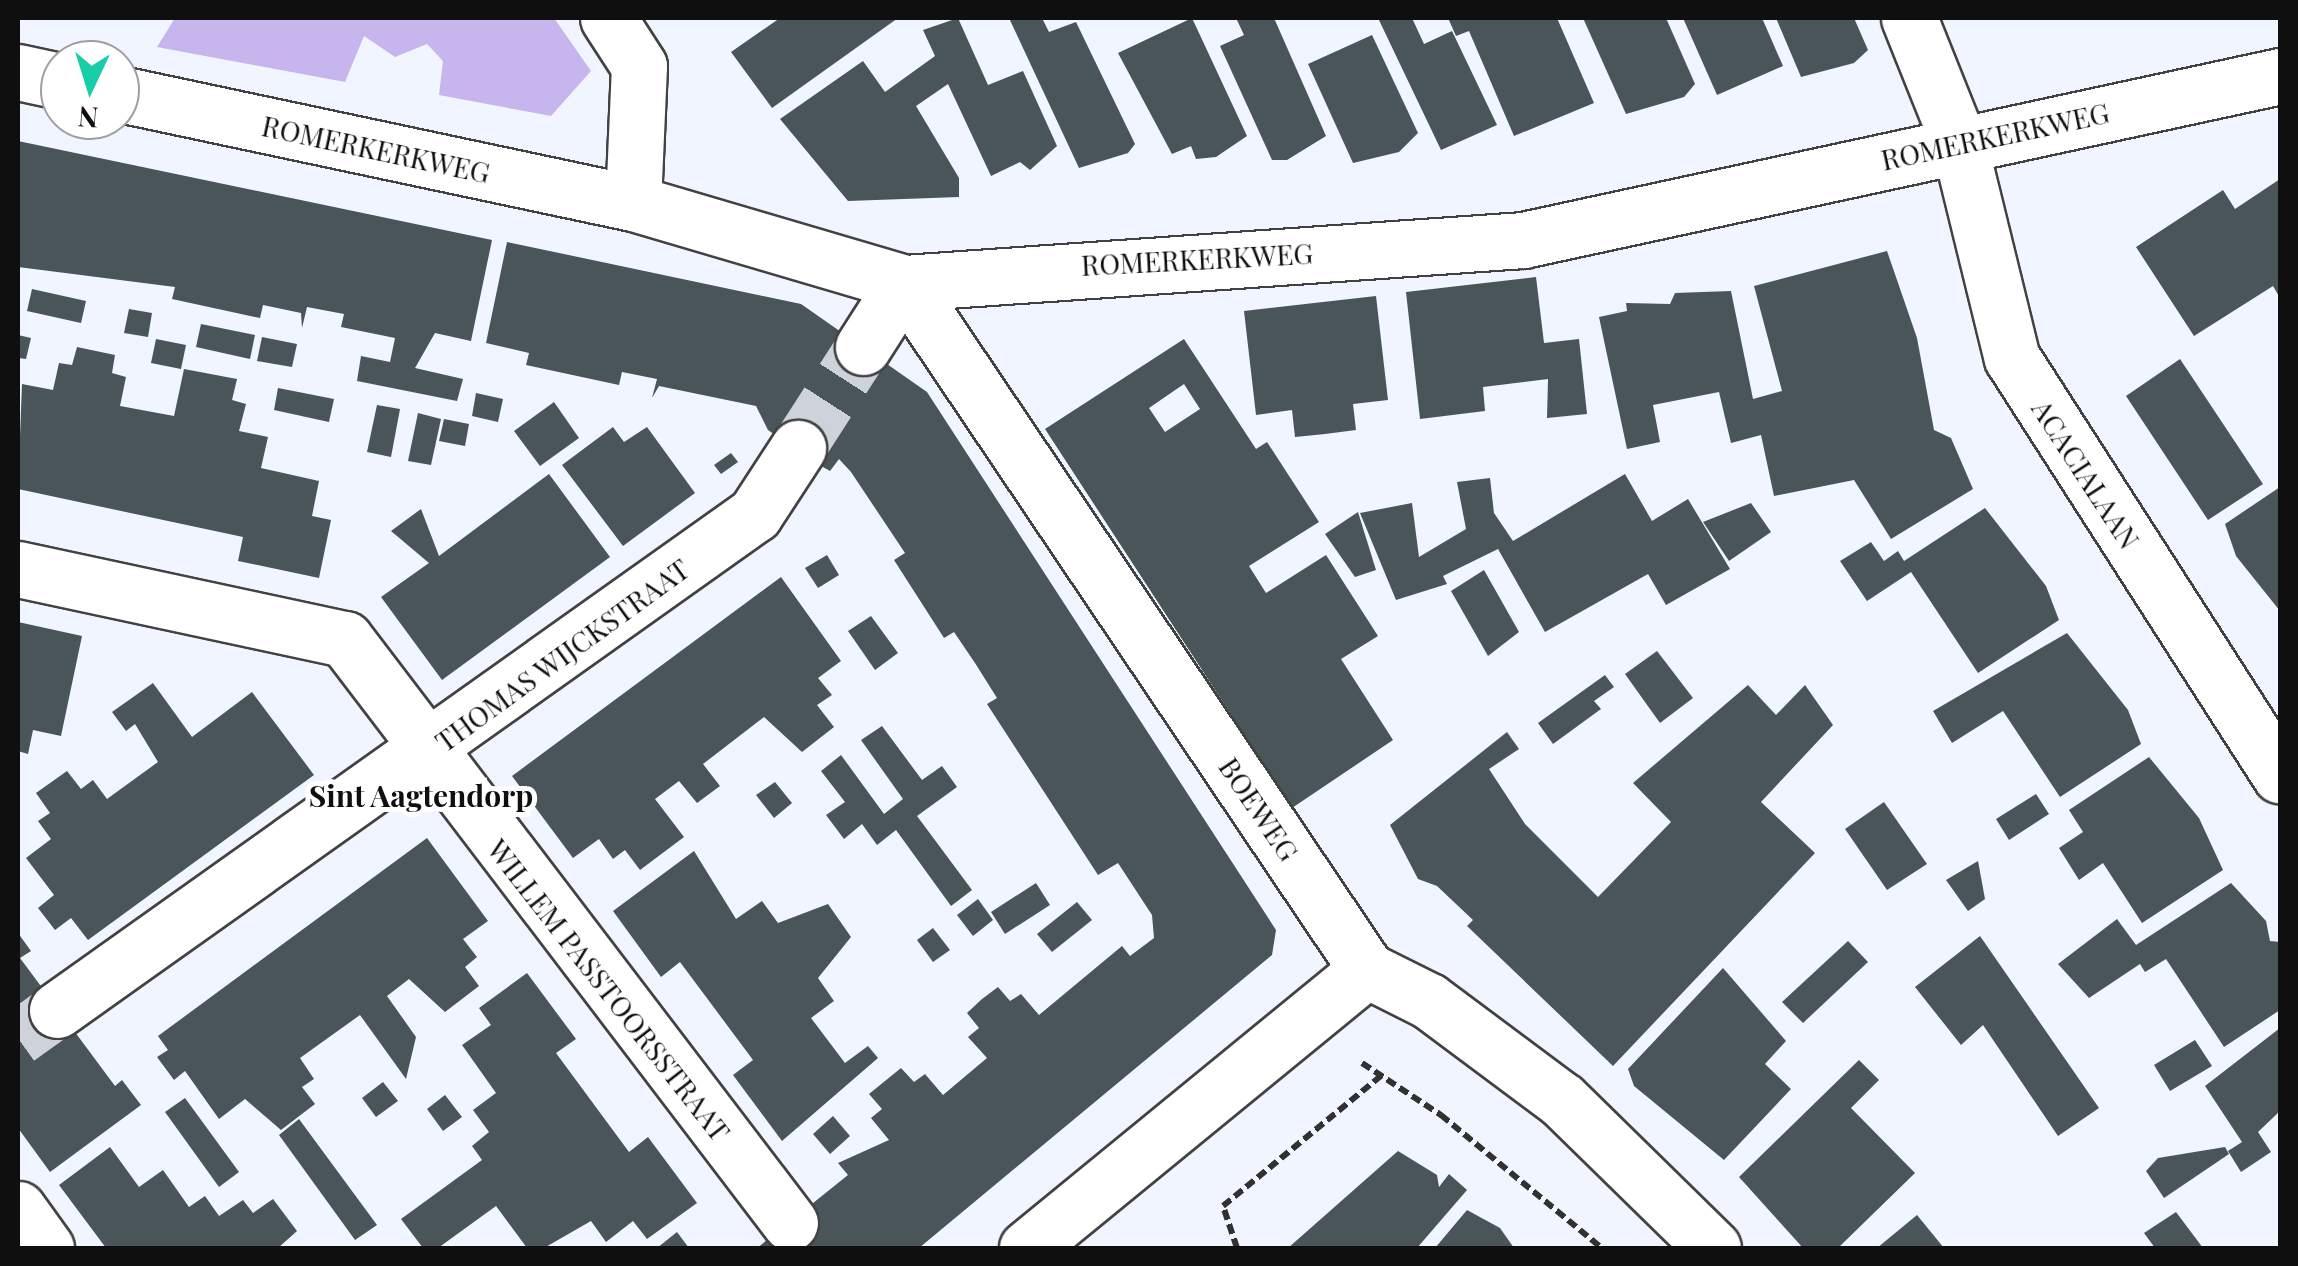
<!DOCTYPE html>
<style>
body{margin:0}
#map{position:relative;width:2298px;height:1266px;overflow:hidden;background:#f0f5ff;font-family:"Playfair Display",serif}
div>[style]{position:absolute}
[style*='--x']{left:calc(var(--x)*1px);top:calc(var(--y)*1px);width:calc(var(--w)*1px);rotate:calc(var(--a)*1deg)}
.green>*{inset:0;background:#c7b5ee}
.building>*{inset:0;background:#4a5559}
.street-tunnel>*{height:55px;margin-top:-27.5px;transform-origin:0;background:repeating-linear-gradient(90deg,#ced2db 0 55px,transparent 0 83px)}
.path>*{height:6px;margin-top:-3px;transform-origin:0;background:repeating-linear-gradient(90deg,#313131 0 10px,transparent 0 15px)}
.roads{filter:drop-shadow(2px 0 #424242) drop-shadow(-2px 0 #424242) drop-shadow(0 2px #424242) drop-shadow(0 -2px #424242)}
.street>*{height:55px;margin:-27.5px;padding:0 27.5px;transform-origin:27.5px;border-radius:27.5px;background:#fff}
span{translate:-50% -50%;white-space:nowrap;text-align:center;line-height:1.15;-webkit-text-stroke:10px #fff;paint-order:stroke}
.street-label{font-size:28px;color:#0f0f0f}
.neighbourhood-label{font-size:30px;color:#0f0f0f;font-weight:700}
.frame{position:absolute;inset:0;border:20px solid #0f0f0f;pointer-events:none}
.north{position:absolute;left:40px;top:40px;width:100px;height:100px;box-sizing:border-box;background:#fff;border:2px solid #9f9f9f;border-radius:50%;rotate:184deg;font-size:28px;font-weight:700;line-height:40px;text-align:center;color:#0f0f0f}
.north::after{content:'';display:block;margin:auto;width:35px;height:45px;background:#17cea9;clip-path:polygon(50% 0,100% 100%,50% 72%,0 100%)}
</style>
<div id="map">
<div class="green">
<i style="clip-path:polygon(175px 18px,554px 18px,591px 71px,551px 116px,439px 95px,443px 61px,427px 44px,395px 57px,364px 36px,345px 82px,157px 47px)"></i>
</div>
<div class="building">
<i style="clip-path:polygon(780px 18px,835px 20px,898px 18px,772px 108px,731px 52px)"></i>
<i style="clip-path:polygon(958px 18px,988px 85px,1023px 71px,1057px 146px,1030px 170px,1020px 162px,991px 176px,948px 84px,916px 106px,959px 178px,959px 197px,848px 201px,780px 119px,863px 61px,885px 92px,935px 56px,923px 30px)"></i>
<i style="clip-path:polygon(1009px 18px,1042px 18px,1049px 32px,1076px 22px,1135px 144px,1128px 153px,1079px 168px)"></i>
<i style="clip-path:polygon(1192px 18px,1247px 136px,1216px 157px,1196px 159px,1191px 146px,1172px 154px,1118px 53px)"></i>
<i style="clip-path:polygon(1236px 18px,1274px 18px,1326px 136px,1287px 160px,1272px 160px,1220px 46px,1244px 35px)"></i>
<i style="clip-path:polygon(1378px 18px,1412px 18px,1424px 44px,1452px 31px,1497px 125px,1441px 150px)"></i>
<i style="clip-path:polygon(1448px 18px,1557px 18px,1594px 103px,1514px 136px,1469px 31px,1456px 36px)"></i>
<i style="clip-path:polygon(1583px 18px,1666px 18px,1695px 84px,1684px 97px,1626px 114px)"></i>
<i style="clip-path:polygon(1683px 18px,1762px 18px,1783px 66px,1717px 95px)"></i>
<i style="clip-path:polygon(1776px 18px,1854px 18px,1868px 50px,1854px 63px,1801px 77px)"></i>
<i style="clip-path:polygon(1372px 35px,1418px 133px,1399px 152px,1353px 163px,1308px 64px)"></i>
<i style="clip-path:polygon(18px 141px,492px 240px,471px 341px,435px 333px,415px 368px,463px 379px,457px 401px,357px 381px,361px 356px,390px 362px,395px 338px,341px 327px,344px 314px,307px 307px,302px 328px,301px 313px,263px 305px,260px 318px,172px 299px,175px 287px,18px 267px)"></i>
<i style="clip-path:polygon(2280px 179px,2280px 298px,2273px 286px,2194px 336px,2136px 247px,2223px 190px,2235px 209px)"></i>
<i style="clip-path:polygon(507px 242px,801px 304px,927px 392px,1276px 930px,1272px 955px,919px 1248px,757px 1248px,848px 1175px,838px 1163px,889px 1140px,871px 1118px,882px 1109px,869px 1094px,901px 1068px,914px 1082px,925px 1074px,943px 1095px,987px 1058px,968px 1037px,979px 1028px,967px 1013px,982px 999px,998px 987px,1010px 1001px,1021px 994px,1039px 1015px,1122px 946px,1130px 956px,1154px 938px,1152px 915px,1118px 863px,1098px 875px,987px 704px,997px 698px,975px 663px,954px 632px,944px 638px,894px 560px,905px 553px,851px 472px,839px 459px,830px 471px,814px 462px,768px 430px,756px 406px,659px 386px,652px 398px,657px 379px,622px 372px,619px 385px,526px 365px,529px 353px,486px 343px)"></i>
<i style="clip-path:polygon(1887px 251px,1917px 338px,1934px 430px,1951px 438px,1973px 489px,1891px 539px,1854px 480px,1774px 496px,1761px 435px,1731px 443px,1719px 392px,1653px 405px,1660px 442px,1627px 449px,1599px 317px,1627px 311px,1626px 303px,1670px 304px,1675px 293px,1731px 291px,1753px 399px,1782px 391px,1754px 286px)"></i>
<i style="clip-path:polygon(1536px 277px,1544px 343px,1579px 339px,1587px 414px,1547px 418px,1548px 379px,1483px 387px,1485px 411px,1420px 419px,1406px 292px)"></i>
<i style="clip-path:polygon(32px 289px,86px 301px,81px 323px,27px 311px)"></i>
<i style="clip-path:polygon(1376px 296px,1388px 400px,1353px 404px,1356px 430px,1325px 434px,1295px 437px,1292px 410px,1256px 415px,1244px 311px)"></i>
<i style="clip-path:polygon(129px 309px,152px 313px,148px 337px,124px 333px)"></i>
<i style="clip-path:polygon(201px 324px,255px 335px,250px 359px,196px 347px)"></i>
<i style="clip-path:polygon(18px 335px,31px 338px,26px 359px,18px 358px)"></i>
<i style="clip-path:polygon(262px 337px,297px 344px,292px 367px,257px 361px)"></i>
<i style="clip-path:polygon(156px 339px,186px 345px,181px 369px,151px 363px)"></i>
<i style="clip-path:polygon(evenodd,1184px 339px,1256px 449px,1267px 442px,1319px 522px,1249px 566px,1266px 593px,1326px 555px,1378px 636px,1341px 659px,1393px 740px,1292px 808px,1045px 429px,1184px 339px,1184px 384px,1200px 409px,1165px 432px,1149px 408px,1184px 384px)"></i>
<i style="clip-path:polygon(77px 347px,115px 355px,112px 373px,126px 377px,120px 406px,174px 416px,184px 369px,237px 379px,232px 400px,246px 404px,239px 431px,268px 437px,261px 468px,319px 481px,312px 516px,331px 520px,319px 578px,238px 561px,243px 537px,18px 489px,22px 384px,53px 390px,59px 363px,72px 365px)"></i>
<i style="clip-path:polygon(2180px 359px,2263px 484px,2208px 520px,2126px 396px)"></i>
<i style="clip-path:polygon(278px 388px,334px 399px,329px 422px,274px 410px)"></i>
<i style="clip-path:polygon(476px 393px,503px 399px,498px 422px,472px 416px)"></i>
<i style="clip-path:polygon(554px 402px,579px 438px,540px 466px,514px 431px)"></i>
<i style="clip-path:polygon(377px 405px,400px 409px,391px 457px,367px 452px)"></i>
<i style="clip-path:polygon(418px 413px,441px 419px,431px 465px,408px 461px)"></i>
<i style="clip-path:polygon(444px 419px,469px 424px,465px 446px,439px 441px)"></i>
<i style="clip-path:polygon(613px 427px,624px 442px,647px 427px,695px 493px,623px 546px,562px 465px)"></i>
<i style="clip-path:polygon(731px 453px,738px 462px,721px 474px,714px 465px)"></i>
<i style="clip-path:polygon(549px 474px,610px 557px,442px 680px,381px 597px,429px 563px,391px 531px,421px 509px,439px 556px)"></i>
<i style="clip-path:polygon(1625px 474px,1652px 521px,1688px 499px,1730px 569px,1666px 605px,1648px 574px,1545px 632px,1498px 549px,1443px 576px,1447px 584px,1396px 600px,1360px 513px,1412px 503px,1419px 557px,1466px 529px,1457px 482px,1490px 478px,1494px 513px,1513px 541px)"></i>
<i style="clip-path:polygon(2280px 487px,2280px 611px,2236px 556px,2225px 524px)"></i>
<i style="clip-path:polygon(1751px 503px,1771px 532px,1729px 561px,1703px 522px)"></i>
<i style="clip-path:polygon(1985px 508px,2046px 586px,2059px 620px,1978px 673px,1911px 572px,1867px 601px,1840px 561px,1871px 542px,1884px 561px,1898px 551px,1904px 561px)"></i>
<i style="clip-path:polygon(1358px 512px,1376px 570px,1355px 577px,1325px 534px)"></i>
<i style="clip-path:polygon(827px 555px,839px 575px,818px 588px,805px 568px)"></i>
<i style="clip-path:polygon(1484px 570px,1519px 632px,1488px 656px,1451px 591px)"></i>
<i style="clip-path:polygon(781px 577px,841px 661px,818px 678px,832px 695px,817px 705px,834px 727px,802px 752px,764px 717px,703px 764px,720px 786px,697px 803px,679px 781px,655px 799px,684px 837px,640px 870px,625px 850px,613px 859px,599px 839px,573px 858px,512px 776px)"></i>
<i style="clip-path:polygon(871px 616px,898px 653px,875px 670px,848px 631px)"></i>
<i style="clip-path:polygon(18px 622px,82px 636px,61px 736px,33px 730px,28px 754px,18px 751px)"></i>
<i style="clip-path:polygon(2067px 633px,2128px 710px,2141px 744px,2060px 797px,2003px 711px,1952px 743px,1933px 711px)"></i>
<i style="clip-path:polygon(1657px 651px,1693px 698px,1660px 723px,1625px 674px)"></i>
<i style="clip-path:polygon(1605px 675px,1614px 687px,1594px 701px,1601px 709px,1553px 744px,1538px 723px)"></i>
<i style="clip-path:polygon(153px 683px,192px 737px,252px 692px,314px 775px,88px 940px,71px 918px,55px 930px,38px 908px,54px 895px,26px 858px,51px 839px,38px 821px,50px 813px,36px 793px,67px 771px,81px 789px,93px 780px,107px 799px,158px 762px,135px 724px,126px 731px,112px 712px)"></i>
<i style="clip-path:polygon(1748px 685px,1776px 715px,1805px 685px,1833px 725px,1761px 802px,1815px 853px,1613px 1066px,1467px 926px,1473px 920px,1437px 886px,1418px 879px,1390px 825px,1507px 732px,1519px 749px,1489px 769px,1525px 824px,1598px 897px,1671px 822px,1633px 783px)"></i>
<i style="clip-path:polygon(882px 726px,922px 780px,942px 766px,957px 787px,917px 816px,972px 890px,951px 906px,896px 830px,877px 845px,862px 824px,844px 839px,826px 815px,845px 802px,821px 771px,841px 755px,884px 814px,903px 799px,861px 740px)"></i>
<i style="clip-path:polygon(2149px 757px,2199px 818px,2223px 870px,2142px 923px,2103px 863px,2079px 880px,2059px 848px,2083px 832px,2069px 810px)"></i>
<i style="clip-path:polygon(775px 782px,792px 803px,774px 818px,756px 795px)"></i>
<i style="clip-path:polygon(2036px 794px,2049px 814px,2009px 840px,1996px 819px)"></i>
<i style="clip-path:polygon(1884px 802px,1927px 864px,1887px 890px,1845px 829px)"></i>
<i style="clip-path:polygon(427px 838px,488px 921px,463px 939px,477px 957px,465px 967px,479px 986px,445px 1012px,409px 979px,387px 996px,416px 1037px,406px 1079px,360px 1015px,300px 1058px,314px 1079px,302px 1087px,315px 1104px,281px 1130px,245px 1099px,219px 1119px,185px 1071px,174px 1080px,157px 1057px,168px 1050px,158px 1036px)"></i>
<i style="clip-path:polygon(694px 851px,736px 919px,762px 901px,778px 923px,828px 904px,851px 937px,818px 978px,834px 1001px,811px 1018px,845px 1063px,868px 1046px,878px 1058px,782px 1141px,733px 1075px,753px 1060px,680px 962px,661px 977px,613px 911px)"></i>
<i style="clip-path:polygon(1978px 861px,1985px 899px,1968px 911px,1946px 880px)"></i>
<i style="clip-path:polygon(1036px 883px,1050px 905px,1005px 934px,991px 912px)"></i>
<i style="clip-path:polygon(2231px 883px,2266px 921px,2270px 941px,2280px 942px,2280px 1010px,2224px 1047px,2166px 959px,2145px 972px,2140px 964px,2089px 998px,2058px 964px,2117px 919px,2136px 945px)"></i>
<i style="clip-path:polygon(978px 899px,993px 920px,973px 936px,957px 915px)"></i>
<i style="clip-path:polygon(1077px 902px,1092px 920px,1052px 952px,1037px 934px)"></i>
<i style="clip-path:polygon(933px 928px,950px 950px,933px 962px,917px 940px)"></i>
<i style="clip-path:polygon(18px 933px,31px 951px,20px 958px,115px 1086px,122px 1080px,141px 1105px,50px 1172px,18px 1128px)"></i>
<i style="clip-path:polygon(1980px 936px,2099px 1108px,2058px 1136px,1983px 1025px,1961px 1045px,1915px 987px)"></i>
<i style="clip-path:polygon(1848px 941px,1868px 962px,1803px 1023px,1782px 1002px)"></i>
<i style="clip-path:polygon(1723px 968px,1786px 1041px,1765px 1064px,1791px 1089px,1724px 1160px,1634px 1086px,1628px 1069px)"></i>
<i style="clip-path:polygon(527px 973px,576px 1039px,556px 1053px,629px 1152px,648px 1137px,697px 1203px,647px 1239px,633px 1221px,606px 1242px,591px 1221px,544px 1248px,527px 1248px,496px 1206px,438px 1248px,423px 1248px,401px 1219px,482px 1160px,472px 1146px,489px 1132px,473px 1110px,496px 1093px,462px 1045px,491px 1025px,479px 1008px)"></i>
<i style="clip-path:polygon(2280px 1028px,2280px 1111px,2258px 1132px,2271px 1152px,2241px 1172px,2228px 1151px,2242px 1142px,2205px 1086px)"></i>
<i style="clip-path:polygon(2195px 1040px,2212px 1066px,2170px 1091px,2154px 1065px)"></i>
<i style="clip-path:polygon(1859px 1060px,1879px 1080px,1851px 1108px,1915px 1173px,1838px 1248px,1803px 1248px,1739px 1177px)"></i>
<i style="clip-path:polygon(383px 1082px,398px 1101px,376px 1117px,362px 1098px)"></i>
<i style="clip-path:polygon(445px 1095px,462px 1117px,443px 1131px,427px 1109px)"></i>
<i style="clip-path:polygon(185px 1098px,239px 1172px,219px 1187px,165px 1112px)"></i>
<i style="clip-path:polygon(833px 1116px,850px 1136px,830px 1154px,813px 1134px)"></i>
<i style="clip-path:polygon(299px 1119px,377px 1225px,355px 1240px,279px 1135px)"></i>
<i style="clip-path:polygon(110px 1147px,139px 1187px,163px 1170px,189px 1207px,205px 1196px,219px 1216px,243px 1200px,253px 1213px,273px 1199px,297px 1231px,278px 1248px,106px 1248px,59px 1185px)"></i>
<i style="clip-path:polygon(2225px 1147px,2229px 1154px,2164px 1198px,2146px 1171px,2158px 1158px)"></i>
<i style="clip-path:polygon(1398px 1151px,1437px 1175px,1439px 1187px,1449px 1174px,1467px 1190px,1417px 1248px,1288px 1248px)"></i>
<i style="clip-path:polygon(1467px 1210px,1500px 1228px,1514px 1248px,1435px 1248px)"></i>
<i style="clip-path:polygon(2176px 1212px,2203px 1248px,2155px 1248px,2144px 1233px)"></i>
<i style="clip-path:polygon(1917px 1215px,1944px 1248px,1877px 1248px)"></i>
<i style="clip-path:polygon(677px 1232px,689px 1248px,657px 1248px)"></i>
</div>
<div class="street-tunnel">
<i style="--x:798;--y:448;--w:120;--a:-57.2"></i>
<i style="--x:18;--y:1038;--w:48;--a:-35.7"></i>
</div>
<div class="path">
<i style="--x:1362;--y:1063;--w:95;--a:33.4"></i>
<i style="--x:1441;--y:1115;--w:209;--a:39.6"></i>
<i style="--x:1237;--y:1248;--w:44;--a:-108.4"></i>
<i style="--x:1223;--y:1206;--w:206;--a:-39.5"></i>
</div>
<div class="roads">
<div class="street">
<i style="--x:608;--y:18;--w:57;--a:57.1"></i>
<i style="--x:639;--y:66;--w:137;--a:92.5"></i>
<i style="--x:1909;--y:18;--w:135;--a:68.2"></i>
<i style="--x:1959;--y:143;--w:221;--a:76.2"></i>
<i style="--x:2012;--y:358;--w:496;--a:57.3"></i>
<i style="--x:18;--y:72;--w:43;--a:12.1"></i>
<i style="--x:120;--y:94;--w:524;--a:12"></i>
<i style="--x:633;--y:203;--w:283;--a:16.4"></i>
<i style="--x:904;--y:283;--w:620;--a:-3.97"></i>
<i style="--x:1523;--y:240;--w:775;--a:-12.22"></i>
<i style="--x:904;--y:283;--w:828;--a:56.02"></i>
<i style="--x:1367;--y:970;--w:69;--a:26.6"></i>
<i style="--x:1429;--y:1001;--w:166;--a:36.7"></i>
<i style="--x:1562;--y:1100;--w:211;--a:44.4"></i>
<i style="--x:863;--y:347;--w:76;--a:-57.4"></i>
<i style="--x:18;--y:569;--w:334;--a:12.1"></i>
<i style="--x:345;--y:639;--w:734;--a:52.69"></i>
<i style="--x:57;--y:1010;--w:856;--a:-35.4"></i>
<i style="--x:755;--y:514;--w:79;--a:-56.9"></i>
<i style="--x:18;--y:1209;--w:48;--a:54.3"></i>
<i style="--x:1027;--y:1248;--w:439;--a:-39.3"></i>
</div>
</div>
<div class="street-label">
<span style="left:1995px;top:136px;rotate:-12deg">ROMERKERKWEG</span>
<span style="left:376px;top:149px;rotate:12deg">ROMERKERKWEG</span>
<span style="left:1197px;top:259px;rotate:-3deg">ROMERKERKWEG</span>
<span style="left:2086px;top:474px;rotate:57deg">ACACIALAAN</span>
<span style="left:562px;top:655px;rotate:-36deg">THOMAS WIJCKSTRAAT</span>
<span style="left:1259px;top:809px;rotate:56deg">BOEWEG</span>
<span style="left:609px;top:990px;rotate:52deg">WILLEM PASSTOORSSTRAAT</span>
</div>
<div class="neighbourhood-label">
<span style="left:421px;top:795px">Sint Aagtendorp</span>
</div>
<div class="frame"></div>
<div class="north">N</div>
</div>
